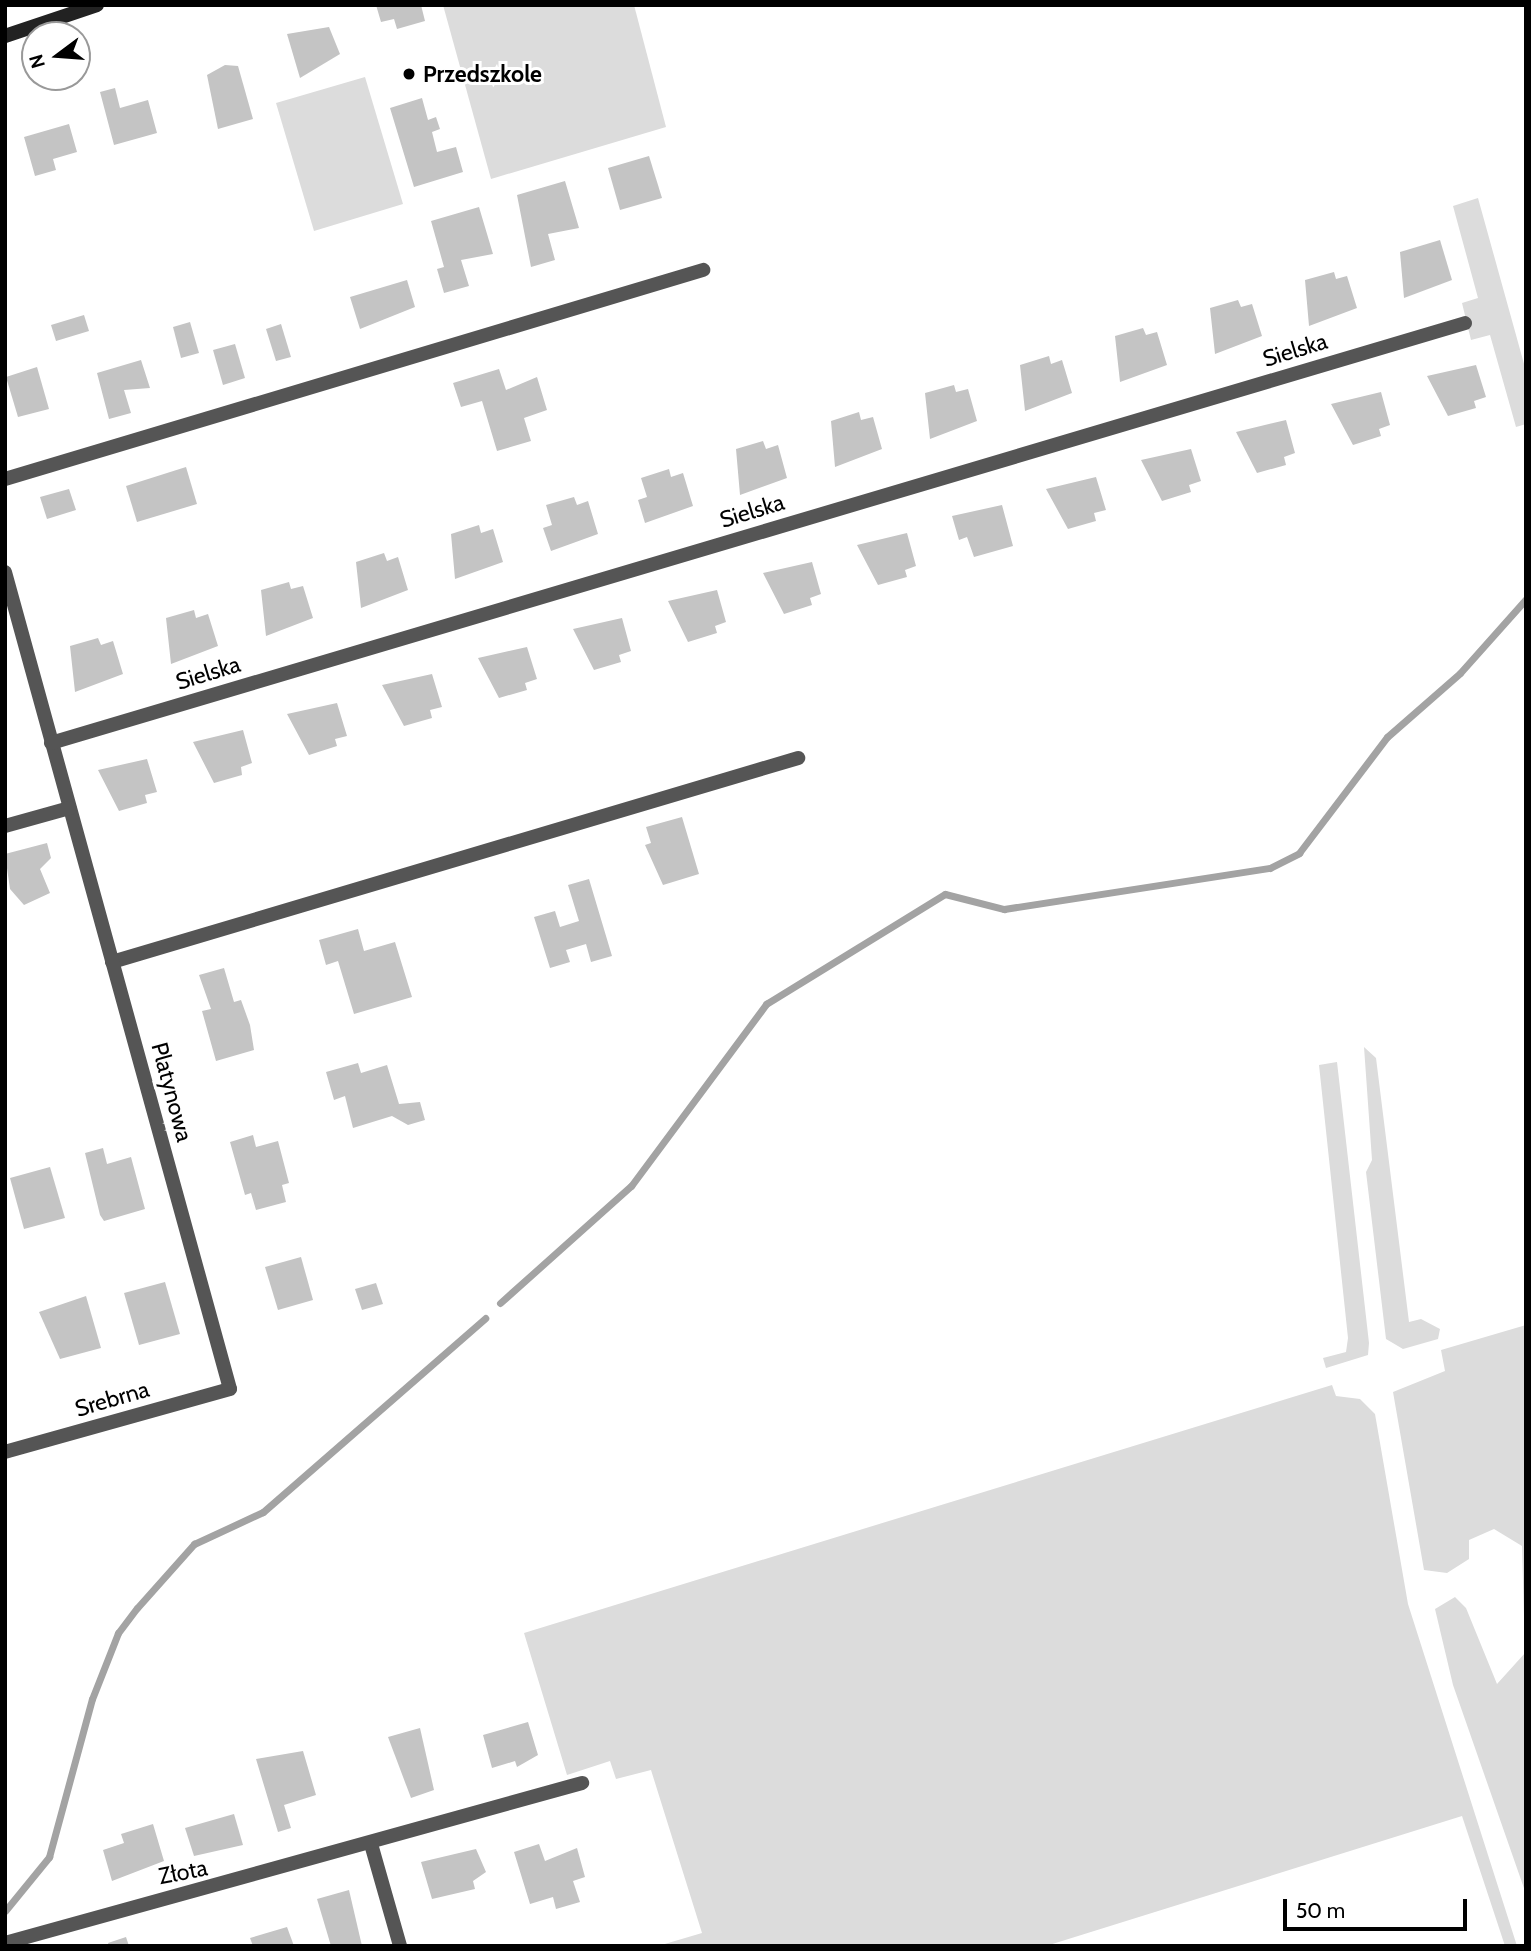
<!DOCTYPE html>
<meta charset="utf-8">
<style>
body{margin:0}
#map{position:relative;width:1531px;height:1951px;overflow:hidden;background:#fff;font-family:Cabin,sans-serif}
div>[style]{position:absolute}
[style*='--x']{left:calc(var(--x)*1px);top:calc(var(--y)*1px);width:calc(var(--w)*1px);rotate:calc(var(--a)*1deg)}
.green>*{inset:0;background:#dcdcdc}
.stream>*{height:7px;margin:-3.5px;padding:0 3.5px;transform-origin:3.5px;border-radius:3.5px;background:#a3a3a3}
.building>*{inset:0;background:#c4c4c4}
.lane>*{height:14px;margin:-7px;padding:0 7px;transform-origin:7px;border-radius:7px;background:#555}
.street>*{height:14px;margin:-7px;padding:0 7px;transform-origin:7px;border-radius:7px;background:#555}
.secondary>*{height:14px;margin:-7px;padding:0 7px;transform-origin:7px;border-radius:7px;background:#222}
.dots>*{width:19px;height:19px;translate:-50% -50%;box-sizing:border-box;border:4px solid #fff;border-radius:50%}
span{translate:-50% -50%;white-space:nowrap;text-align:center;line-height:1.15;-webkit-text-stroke:6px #fff;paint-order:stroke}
.poi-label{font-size:23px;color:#000;font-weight:700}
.left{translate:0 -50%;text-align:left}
.street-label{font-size:23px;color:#000}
.frame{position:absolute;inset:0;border:7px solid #000;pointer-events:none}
.north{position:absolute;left:21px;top:21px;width:70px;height:70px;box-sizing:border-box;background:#fff;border:2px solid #999;border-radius:50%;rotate:254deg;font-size:19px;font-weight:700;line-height:28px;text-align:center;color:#000}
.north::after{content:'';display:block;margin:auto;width:24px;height:32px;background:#000;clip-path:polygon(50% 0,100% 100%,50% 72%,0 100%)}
.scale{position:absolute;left:1283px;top:1899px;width:184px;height:32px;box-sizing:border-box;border:4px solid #000;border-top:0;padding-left:9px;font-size:21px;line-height:24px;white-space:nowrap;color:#000;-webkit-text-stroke:5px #fff;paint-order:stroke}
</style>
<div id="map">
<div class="green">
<i style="clip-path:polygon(443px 5px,634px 5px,666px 127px,491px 179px)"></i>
<i style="clip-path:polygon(365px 77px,403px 204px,314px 231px,276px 103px)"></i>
<i style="clip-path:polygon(1478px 198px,1526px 371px,1526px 424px,1516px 427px,1490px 335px,1471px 340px,1462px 303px,1478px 298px,1453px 206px)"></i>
<i style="clip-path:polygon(1364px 1047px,1376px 1058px,1409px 1322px,1421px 1319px,1440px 1329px,1438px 1339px,1403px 1349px,1386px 1339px,1366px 1172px,1372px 1160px)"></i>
<i style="clip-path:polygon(1337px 1062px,1369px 1343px,1368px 1355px,1326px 1368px,1323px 1358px,1346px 1352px,1348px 1338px,1319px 1065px)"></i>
<i style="clip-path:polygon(1526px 1325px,1526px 1894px,1453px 1685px,1435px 1609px,1455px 1597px,1466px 1608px,1497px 1684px,1525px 1653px,1522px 1546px,1494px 1529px,1469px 1540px,1469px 1559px,1447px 1573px,1424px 1570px,1393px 1392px,1445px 1371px,1441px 1350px)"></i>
<i style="clip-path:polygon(1332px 1385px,1336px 1396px,1360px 1399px,1375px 1414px,1408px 1604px,1517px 1946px,1505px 1946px,1462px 1816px,1046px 1946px,658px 1946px,702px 1933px,651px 1770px,616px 1779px,610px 1761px,567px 1775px,524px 1633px)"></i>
</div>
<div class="stream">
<i style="--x:500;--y:1303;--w:176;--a:-41.8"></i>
<i style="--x:631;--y:1186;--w:227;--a:-53.4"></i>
<i style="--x:766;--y:1004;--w:210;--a:-31.6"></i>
<i style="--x:945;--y:894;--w:61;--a:14.3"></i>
<i style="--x:1004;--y:909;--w:269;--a:-8.8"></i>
<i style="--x:1270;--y:868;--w:33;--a:-27"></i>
<i style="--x:1299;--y:853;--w:146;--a:-52.8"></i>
<i style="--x:1387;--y:737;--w:97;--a:-41.2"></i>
<i style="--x:1460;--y:673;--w:99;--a:-48.3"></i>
<i style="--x:5;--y:1911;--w:70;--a:-50.8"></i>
<i style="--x:49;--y:1857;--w:164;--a:-74.8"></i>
<i style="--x:92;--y:1699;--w:71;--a:-68.5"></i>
<i style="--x:118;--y:1633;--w:31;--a:-53"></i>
<i style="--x:137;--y:1608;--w:86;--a:-48.3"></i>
<i style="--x:194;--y:1544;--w:76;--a:-24.9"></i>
<i style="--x:263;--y:1512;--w:295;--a:-41.1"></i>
</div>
<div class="building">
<i style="clip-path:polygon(376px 5px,421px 5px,425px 21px,397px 29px,394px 19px,381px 22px)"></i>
<i style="clip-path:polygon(329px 27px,340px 54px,300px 78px,287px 34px)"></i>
<i style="clip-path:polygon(225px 65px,238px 66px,253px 119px,218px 129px,207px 75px)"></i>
<i style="clip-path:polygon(115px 88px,120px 108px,148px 100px,157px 133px,114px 145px,100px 92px)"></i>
<i style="clip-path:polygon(422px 98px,428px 120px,436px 117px,440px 129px,432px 132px,437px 152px,456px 147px,463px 172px,414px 187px,390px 108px)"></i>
<i style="clip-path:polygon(69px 124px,77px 152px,53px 159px,56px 170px,35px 176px,24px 137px)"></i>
<i style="clip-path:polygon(649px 156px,662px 198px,620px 210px,608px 168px)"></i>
<i style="clip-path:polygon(565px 181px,579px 228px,548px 234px,555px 260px,531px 267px,517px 195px)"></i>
<i style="clip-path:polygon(479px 207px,493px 254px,461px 260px,469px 286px,444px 293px,437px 269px,444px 267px,431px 221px)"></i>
<i style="clip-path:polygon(1440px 240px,1452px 280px,1404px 298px,1400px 252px)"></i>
<i style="clip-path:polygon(1334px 272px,1336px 279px,1347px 276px,1357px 308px,1309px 326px,1305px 280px)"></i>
<i style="clip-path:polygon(407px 280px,415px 307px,360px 329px,350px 297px)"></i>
<i style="clip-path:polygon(1238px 300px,1241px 307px,1252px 304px,1262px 336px,1215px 354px,1210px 308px)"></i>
<i style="clip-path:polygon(84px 315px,89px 331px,56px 341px,51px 325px)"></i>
<i style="clip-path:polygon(190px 322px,199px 353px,181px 358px,173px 327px)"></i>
<i style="clip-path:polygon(281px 324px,291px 357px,276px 361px,266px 329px)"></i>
<i style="clip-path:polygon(1143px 328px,1146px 335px,1157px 332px,1167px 365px,1120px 382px,1115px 336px)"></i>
<i style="clip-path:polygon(235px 344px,245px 378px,223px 385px,213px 350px)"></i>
<i style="clip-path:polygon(1049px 356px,1051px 364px,1062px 360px,1072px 393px,1025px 411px,1020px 365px)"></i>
<i style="clip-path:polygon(141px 360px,150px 388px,124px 390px,131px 413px,109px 419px,97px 373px)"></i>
<i style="clip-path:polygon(1476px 365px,1486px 397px,1474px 401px,1476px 408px,1448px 416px,1427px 376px)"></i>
<i style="clip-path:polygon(37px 367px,49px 409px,18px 417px,6px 377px)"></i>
<i style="clip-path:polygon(499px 369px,506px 390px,537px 377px,547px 410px,524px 418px,531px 441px,497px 451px,482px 401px,461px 407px,453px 383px)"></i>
<i style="clip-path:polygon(954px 385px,956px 392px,968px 389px,977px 421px,930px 439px,925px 393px)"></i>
<i style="clip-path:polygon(1381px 392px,1390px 425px,1379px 429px,1381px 436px,1353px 445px,1331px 404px)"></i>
<i style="clip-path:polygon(859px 412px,861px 420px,873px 417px,882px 449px,835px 467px,831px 421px)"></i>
<i style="clip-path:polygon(1286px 420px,1295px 453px,1284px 457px,1286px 465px,1257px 473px,1236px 432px)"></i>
<i style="clip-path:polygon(763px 441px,766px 449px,778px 445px,787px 478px,740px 495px,736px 449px)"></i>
<i style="clip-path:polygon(1191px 449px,1201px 481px,1189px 485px,1191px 492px,1162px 501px,1141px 460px)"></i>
<i style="clip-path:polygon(186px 467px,197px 504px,137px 522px,126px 486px)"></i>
<i style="clip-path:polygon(669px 469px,671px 477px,683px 473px,693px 506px,645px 523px,638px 500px,647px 497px,641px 478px)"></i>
<i style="clip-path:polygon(1096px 477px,1106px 510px,1094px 513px,1096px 521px,1068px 529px,1046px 489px)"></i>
<i style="clip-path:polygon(69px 489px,76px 510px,47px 519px,40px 497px)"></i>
<i style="clip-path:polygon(574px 497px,577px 505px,588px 501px,598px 534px,551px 551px,543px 528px,552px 525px,546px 505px)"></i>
<i style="clip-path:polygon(1002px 505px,1013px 546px,974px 557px,967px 537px,959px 540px,952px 516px)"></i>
<i style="clip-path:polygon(479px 525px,481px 533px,493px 529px,503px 562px,455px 579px,451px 534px)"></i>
<i style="clip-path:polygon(907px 533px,916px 566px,905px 570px,907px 577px,878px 585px,857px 545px)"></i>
<i style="clip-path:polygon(384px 553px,387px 561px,398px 557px,408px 590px,361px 608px,356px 562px)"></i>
<i style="clip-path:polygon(812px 562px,821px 594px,810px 598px,812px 605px,784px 614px,763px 573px)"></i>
<i style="clip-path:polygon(289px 582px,291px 589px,303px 586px,313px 618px,266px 636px,261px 590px)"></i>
<i style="clip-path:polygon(717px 590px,726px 622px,715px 626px,717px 633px,688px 642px,668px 601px)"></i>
<i style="clip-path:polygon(194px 610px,196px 618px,208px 614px,218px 646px,171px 664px,166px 618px)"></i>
<i style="clip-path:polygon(622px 618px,631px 651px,619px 655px,621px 662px,594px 670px,573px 629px)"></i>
<i style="clip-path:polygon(98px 638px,101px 645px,113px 641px,123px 674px,75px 692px,70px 646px)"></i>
<i style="clip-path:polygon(527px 647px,537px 679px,525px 683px,527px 690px,499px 698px,478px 658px)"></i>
<i style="clip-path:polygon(432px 674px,442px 707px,430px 710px,432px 718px,404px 726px,382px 685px)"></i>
<i style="clip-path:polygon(337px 703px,347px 736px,335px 739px,337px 746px,309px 755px,287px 714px)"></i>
<i style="clip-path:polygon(243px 730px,252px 763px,241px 767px,242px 775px,214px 783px,193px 742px)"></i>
<i style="clip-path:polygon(147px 759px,157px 792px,145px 795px,147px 803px,119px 811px,98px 770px)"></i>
<i style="clip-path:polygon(682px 817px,699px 874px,663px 885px,645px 845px,651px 843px,646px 827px)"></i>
<i style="clip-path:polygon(47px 843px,51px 858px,40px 869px,50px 893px,24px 905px,10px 889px,5px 854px)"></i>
<i style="clip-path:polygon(589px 879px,612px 956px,591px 962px,586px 944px,566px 950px,570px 962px,550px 968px,534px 917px,555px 911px,560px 927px,579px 921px,568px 885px)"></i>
<i style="clip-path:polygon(358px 929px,364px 951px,395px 942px,412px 997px,354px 1014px,338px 961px,326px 965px,319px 940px)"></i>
<i style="clip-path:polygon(224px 968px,234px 1002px,241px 1000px,250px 1025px,254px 1050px,216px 1061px,202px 1011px,211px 1009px,199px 975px)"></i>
<i style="clip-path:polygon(358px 1063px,361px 1073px,387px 1065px,399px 1104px,420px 1102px,425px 1120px,408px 1125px,392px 1116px,353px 1128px,345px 1096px,334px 1100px,326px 1072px)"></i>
<i style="clip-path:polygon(253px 1135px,256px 1147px,278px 1141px,289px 1183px,282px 1185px,286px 1202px,256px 1210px,251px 1193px,245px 1195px,230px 1142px)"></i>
<i style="clip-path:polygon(103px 1148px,107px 1164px,131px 1157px,145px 1209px,104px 1221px,100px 1215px,85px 1153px)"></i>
<i style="clip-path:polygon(50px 1167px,65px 1218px,24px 1229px,10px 1178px)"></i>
<i style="clip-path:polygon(301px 1257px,313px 1300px,278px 1310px,265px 1267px)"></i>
<i style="clip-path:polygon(165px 1282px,180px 1334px,139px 1345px,124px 1293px)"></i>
<i style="clip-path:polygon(376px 1283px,383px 1304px,362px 1310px,355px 1289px)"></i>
<i style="clip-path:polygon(86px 1296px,101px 1348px,60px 1359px,39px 1312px)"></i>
<i style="clip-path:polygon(528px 1722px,538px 1755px,517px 1767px,515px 1761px,492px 1768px,483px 1735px)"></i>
<i style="clip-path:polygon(420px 1728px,434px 1790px,411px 1798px,388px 1737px)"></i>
<i style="clip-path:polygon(303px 1751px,316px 1795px,284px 1805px,291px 1828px,278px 1832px,256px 1759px)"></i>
<i style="clip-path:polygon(234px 1814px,243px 1845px,194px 1856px,185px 1828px)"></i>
<i style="clip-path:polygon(153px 1824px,164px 1861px,112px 1881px,103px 1850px,124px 1843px,121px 1834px)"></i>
<i style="clip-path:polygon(539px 1844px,545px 1861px,577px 1848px,585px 1877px,573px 1881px,580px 1902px,556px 1909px,553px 1897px,530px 1904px,514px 1852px)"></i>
<i style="clip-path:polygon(476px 1849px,486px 1872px,473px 1881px,475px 1889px,432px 1899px,421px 1862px)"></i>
<i style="clip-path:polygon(349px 1890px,362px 1946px,331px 1946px,317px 1899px)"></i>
<i style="clip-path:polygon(287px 1927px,294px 1946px,253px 1946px,250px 1938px)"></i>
<i style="clip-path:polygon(126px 1937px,129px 1946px,109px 1946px,108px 1943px)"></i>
</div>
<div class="lane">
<i style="--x:112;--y:962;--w:716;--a:-16.56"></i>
<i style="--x:371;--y:1844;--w:106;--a:74.1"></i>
</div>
<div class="street">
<i style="--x:5;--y:479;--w:729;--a:-16.67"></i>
<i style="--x:5;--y:572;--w:847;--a:74.6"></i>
<i style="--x:230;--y:1389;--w:234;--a:164.4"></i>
<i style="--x:51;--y:743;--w:1475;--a:-16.54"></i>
<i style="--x:5;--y:826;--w:67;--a:-15.5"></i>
<i style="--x:5;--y:1943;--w:599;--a:-15.5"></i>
</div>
<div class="secondary">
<i style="--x:5;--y:36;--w:97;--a:-18.6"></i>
</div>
<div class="dots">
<i style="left:409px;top:74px;background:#000"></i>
</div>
<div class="poi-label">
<span class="left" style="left:423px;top:74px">Przedszkole</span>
</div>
<div class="street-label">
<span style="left:1295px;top:350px;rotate:-17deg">Sielska</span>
<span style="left:752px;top:511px;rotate:-17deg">Sielska</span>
<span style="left:208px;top:673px;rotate:-17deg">Sielska</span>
<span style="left:172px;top:1092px;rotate:75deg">Platynowa</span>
<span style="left:112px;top:1399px;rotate:-16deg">Srebrna</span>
<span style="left:183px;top:1872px;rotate:-11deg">Złota</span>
</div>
<div class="frame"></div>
<div class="north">N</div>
<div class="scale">50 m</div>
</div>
